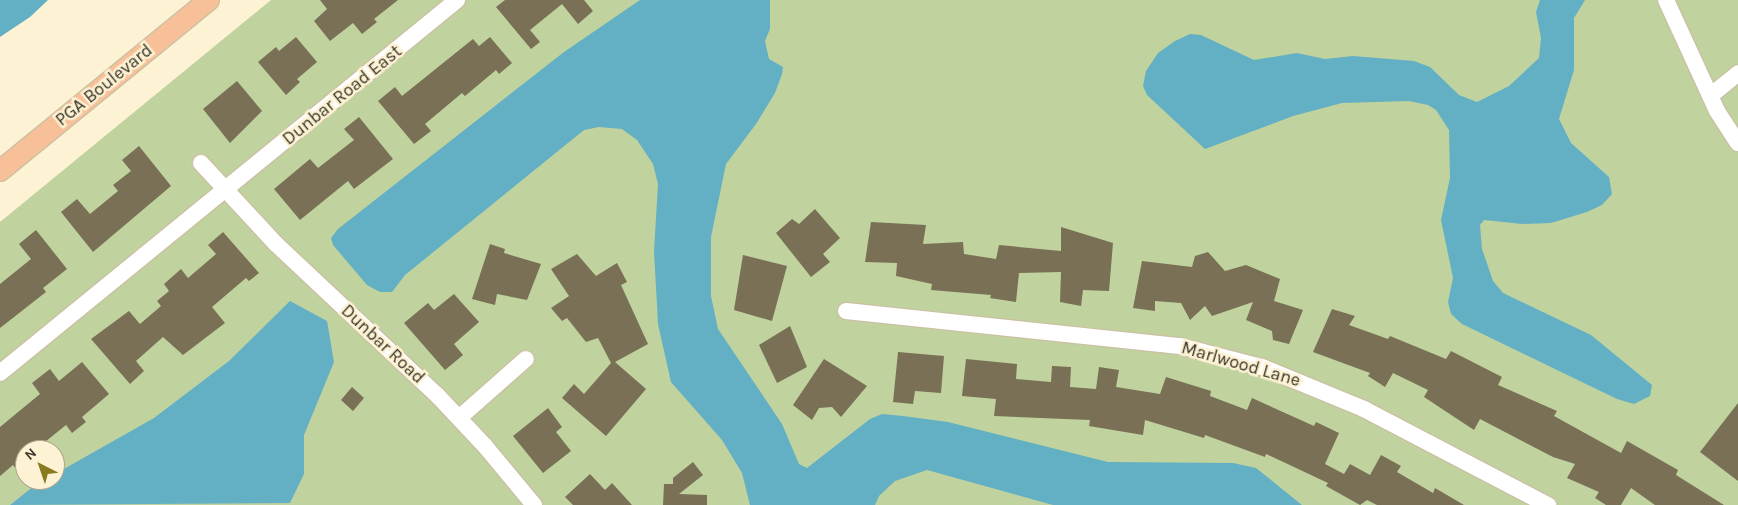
<!DOCTYPE html>
<style>
body{margin:0}
#map{position:relative;width:1738px;height:505px;overflow:hidden;background:#fdf2d3;font-family:Karla,sans-serif}
div>[style]{position:absolute}
[style*='--x']{left:calc(var(--x)*1px);top:calc(var(--y)*1px);width:calc(var(--w)*1px);rotate:calc(var(--a)*1deg)}
.green>*{inset:0;background:#c0d29e}
.water>*{inset:0;background:#63b0c5}
.building>*{inset:0;background:#797055}
.roads{filter:drop-shadow(1px 0 #cac1a3) drop-shadow(-1px 0 #cac1a3) drop-shadow(0 1px #cac1a3) drop-shadow(0 -1px #cac1a3)}
.minor>*{height:16px;margin:-8px;padding:0 8px;transform-origin:8px;border-radius:8px;background:#fff}
.major>*{height:20px;margin:-10px;padding:0 10px;transform-origin:10px;border-radius:10px;background:#f8c098}
span{translate:-50% -50%;white-space:nowrap;text-align:center;line-height:1.15;-webkit-text-stroke:5px #fdf2d3;paint-order:stroke}
.street-label{font-size:18px;color:#3a362a}
.north{position:absolute;left:15px;top:440px;width:50px;height:50px;box-sizing:border-box;background:#fdf2d3;border:1px solid #afa78f;border-radius:50%;rotate:319deg;font-size:14px;font-weight:700;line-height:20px;text-align:center;color:#3a362a}
.north::after{content:'';display:block;margin:auto;width:18px;height:22px;background:#877a1f;clip-path:polygon(50% 0,100% 100%,50% 72%,0 100%)}
</style>
<div id="map">
<div class="green">
<i style="clip-path:polygon(evenodd,271px 0,1738px 0,1738px 505px,0 505px,0 222px,271px 0,25px 450px,55px 450px,55px 480px,25px 480px,25px 450px)"></i>
</div>
<div class="water">
<i style="clip-path:polygon(0 0,48px 0,30px 17px,0 37px)"></i>
<i style="clip-path:polygon(640px 0,770px 0,770px 29px,765px 41px,769px 59px,783px 67px,782px 74px,775px 93px,756px 124px,726px 164px,711px 237px,711px 296px,718px 329px,782px 424px,799px 464px,807px 468px,870px 419px,882px 414px,903px 416px,948px 422px,1108px 462px,1233px 463px,1256px 468px,1302px 505px,1053px 505px,927px 470px,895px 481px,879px 496px,875px 505px,750px 505px,742px 473px,722px 440px,671px 382px,658px 324px,654px 251px,658px 184px,653px 164px,637px 140px,622px 129px,599px 127px,584px 130px,405px 275px,392px 292px,380px 292px,367px 285px,333px 245px,331px 238px,338px 229px,564px 52px)"></i>
<i style="clip-path:polygon(1540px 0,1585px 0,1574px 18px,1574px 70px,1559px 119px,1571px 143px,1609px 177px,1612px 194px,1602px 205px,1587px 212px,1551px 223px,1522px 224px,1484px 220px,1480px 225px,1482px 249px,1493px 281px,1503px 293px,1591px 335px,1652px 385px,1650px 396px,1634px 404px,1617px 399px,1462px 324px,1451px 314px,1448px 302px,1453px 278px,1441px 220px,1450px 178px,1449px 130px,1436px 110px,1428px 105px,1409px 101px,1342px 103px,1293px 116px,1205px 149px,1147px 95px,1143px 86px,1146px 71px,1158px 53px,1175px 41px,1190px 34px,1201px 35px,1254px 60px,1297px 53px,1325px 59px,1353px 56px,1414px 61px,1430px 67px,1459px 95px,1477px 102px,1509px 86px,1539px 58px,1541px 38px,1536px 12px)"></i>
<i style="clip-path:polygon(290px 301px,327px 321px,334px 362px,304px 435px,304px 474px,290px 503px,10px 505px,34px 486px,44px 480px,55px 480px,55px 474px,154px 418px,229px 361px)"></i>
</div>
<div class="building">
<i style="clip-path:polygon(320px 0,398px 0,374px 19px,377px 22px,362px 34px,353px 23px,330px 41px,314px 21px,327px 9px)"></i>
<i style="clip-path:polygon(505px 0,584px 0,593px 11px,578px 24px,562px 4px,530px 30px,540px 42px,531px 49px,496px 7px)"></i>
<i style="clip-path:polygon(296px 37px,317px 62px,297px 79px,300px 82px,286px 95px,258px 62px,276px 47px,279px 51px)"></i>
<i style="clip-path:polygon(490px 37px,512px 63px,499px 74px,496px 70px,465px 96px,462px 93px,425px 124px,431px 131px,414px 144px,378px 101px,395px 87px,402px 96px,473px 39px,479px 46px)"></i>
<i style="clip-path:polygon(237px 81px,262px 111px,230px 143px,203px 109px)"></i>
<i style="clip-path:polygon(359px 117px,393px 159px,354px 189px,348px 181px,300px 220px,274px 189px,310px 159px,318px 168px,354px 140px,344px 129px)"></i>
<i style="clip-path:polygon(139px 146px,171px 186px,93px 252px,61px 212px,77px 199px,90px 214px,118px 191px,113px 185px,131px 171px,122px 160px)"></i>
<i style="clip-path:polygon(815px 209px,840px 238px,823px 254px,830px 262px,811px 277px,776px 233px,792px 219px,799px 224px)"></i>
<i style="clip-path:polygon(871px 222px,926px 225px,923px 244px,963px 242px,964px 254px,996px 259px,999px 245px,1061px 251px,1061px 227px,1113px 243px,1109px 291px,1083px 290px,1081px 306px,1060px 302px,1061px 272px,1019px 273px,1016px 302px,990px 298px,991px 295px,931px 290px,932px 284px,896px 276px,897px 263px,865px 262px)"></i>
<i style="clip-path:polygon(36px 230px,67px 269px,43px 288px,46px 292px,0 328px,0 284px,31px 259px,19px 244px)"></i>
<i style="clip-path:polygon(223px 232px,259px 273px,249px 281px,246px 278px,212px 307px,225px 323px,183px 355px,163px 337px,136px 361px,144px 371px,130px 384px,91px 339px,129px 311px,140px 324px,161px 306px,157px 301px,169px 291px,164px 284px,181px 269px,188px 278px,216px 254px,208px 245px)"></i>
<i style="clip-path:polygon(490px 244px,505px 249px,504px 253px,541px 264px,527px 300px,497px 294px,495px 305px,472px 299px)"></i>
<i style="clip-path:polygon(1208px 252px,1225px 271px,1246px 265px,1280px 279px,1274px 301px,1303px 310px,1289px 344px,1273px 340px,1272px 331px,1246px 320px,1253px 302px,1212px 316px,1205px 306px,1190px 320px,1181px 303px,1155px 301px,1155px 311px,1133px 308px,1142px 261px,1192px 267px,1195px 256px)"></i>
<i style="clip-path:polygon(577px 254px,596px 276px,617px 263px,627px 282px,621px 285px,648px 344px,615px 362px,646px 389px,606px 436px,562px 398px,574px 384px,584px 394px,611px 363px,598px 338px,586px 342px,567px 318px,562px 321px,551px 308px,569px 296px,551px 269px)"></i>
<i style="clip-path:polygon(743px 255px,787px 266px,772px 321px,734px 310px)"></i>
<i style="clip-path:polygon(454px 294px,479px 322px,454px 344px,463px 355px,445px 370px,404px 323px,428px 303px,434px 310px)"></i>
<i style="clip-path:polygon(1332px 309px,1355px 316px,1349px 325px,1388px 339px,1390px 336px,1446px 359px,1451px 351px,1502px 377px,1498px 385px,1557px 411px,1554px 416px,1621px 453px,1627px 441px,1678px 470px,1676px 475px,1724px 505px,1655px 505px,1631px 488px,1621px 505px,1606px 505px,1595px 498px,1599px 492px,1567px 478px,1575px 464px,1553px 457px,1480px 419px,1474px 430px,1424px 397px,1428px 390px,1393px 373px,1385px 387px,1368px 376px,1370px 373px,1313px 352px)"></i>
<i style="clip-path:polygon(790px 326px,807px 367px,777px 383px,759px 345px)"></i>
<i style="clip-path:polygon(898px 352px,944px 356px,941px 393px,915px 391px,913px 404px,893px 402px)"></i>
<i style="clip-path:polygon(824px 359px,867px 386px,841px 417px,832px 407px,819px 408px,812px 420px,793px 405px)"></i>
<i style="clip-path:polygon(966px 359px,1017px 364px,1016px 379px,1051px 382px,1052px 366px,1071px 367px,1070px 387px,1096px 389px,1099px 367px,1119px 370px,1116px 387px,1160px 394px,1166px 377px,1211px 391px,1210px 396px,1247px 410px,1252px 398px,1314px 426px,1316px 422px,1339px 433px,1325px 464px,1344px 474px,1350px 464px,1370px 475px,1381px 455px,1401px 466px,1397px 472px,1433px 493px,1435px 488px,1464px 505px,1377px 505px,1367px 500px,1360px 505px,1326px 486px,1328px 483px,1266px 454px,1265px 457px,1205px 435px,1204px 438px,1145px 420px,1143px 435px,1089px 426px,1090px 420px,994px 416px,996px 399px,962px 396px)"></i>
<i style="clip-path:polygon(82px 362px,109px 394px,82px 417px,86px 422px,72px 433px,66px 425px,35px 450px,25px 450px,25px 479px,13px 465px,0 476px,0 427px,40px 394px,32px 383px,50px 369px,59px 381px)"></i>
<i style="clip-path:polygon(352px 387px,364px 398px,353px 411px,341px 400px)"></i>
<i style="clip-path:polygon(1738px 403px,1738px 481px,1700px 452px)"></i>
<i style="clip-path:polygon(548px 408px,562px 427px,556px 432px,571px 451px,543px 473px,513px 436px)"></i>
<i style="clip-path:polygon(693px 462px,703px 475px,679px 494px,707px 495px,707px 505px,663px 505px,664px 484px,673px 484px,673px 478px)"></i>
<i style="clip-path:polygon(590px 474px,605px 490px,612px 483px,632px 505px,573px 505px,565px 497px)"></i>
</div>
<div class="roads">
<div class="minor">
<i style="--x:1666;--y:0;--w:122;--a:65.3"></i>
<i style="--x:1717;--y:111;--w:38;--a:57"></i>
<i style="--x:1710;--y:96;--w:36;--a:-39"></i>
<i style="--x:201;--y:163;--w:110;--a:47.2"></i>
<i style="--x:276;--y:244;--w:221;--a:43.2"></i>
<i style="--x:437;--y:395;--w:70;--a:46.7"></i>
<i style="--x:485;--y:446;--w:77;--a:50.3"></i>
<i style="--x:846;--y:311;--w:336;--a:6"></i>
<i style="--x:1180;--y:346;--w:85;--a:14.4"></i>
<i style="--x:1262;--y:367;--w:110;--a:22.4"></i>
<i style="--x:1364;--y:409;--w:208;--a:27.6"></i>
<i style="--x:0;--y:373;--w:590;--a:-39.22"></i>
<i style="--x:459;--y:418;--w:89;--a:-41.4"></i>
</div>
<div class="major">
<i style="--x:0;--y:171;--w:270;--a:-39.3"></i>
</div>
</div>
<div class="street-label">
<span style="left:104px;top:85px;rotate:-39deg">PGA Boulevard</span>
<span style="left:342px;top:95px;rotate:-39deg">Dunbar Road East</span>
<span style="left:383px;top:344px;rotate:43deg">Dunbar Road</span>
<span style="left:1241px;top:364px;rotate:16deg">Marlwood Lane</span>
</div>
<div class="north">N</div>
</div>
